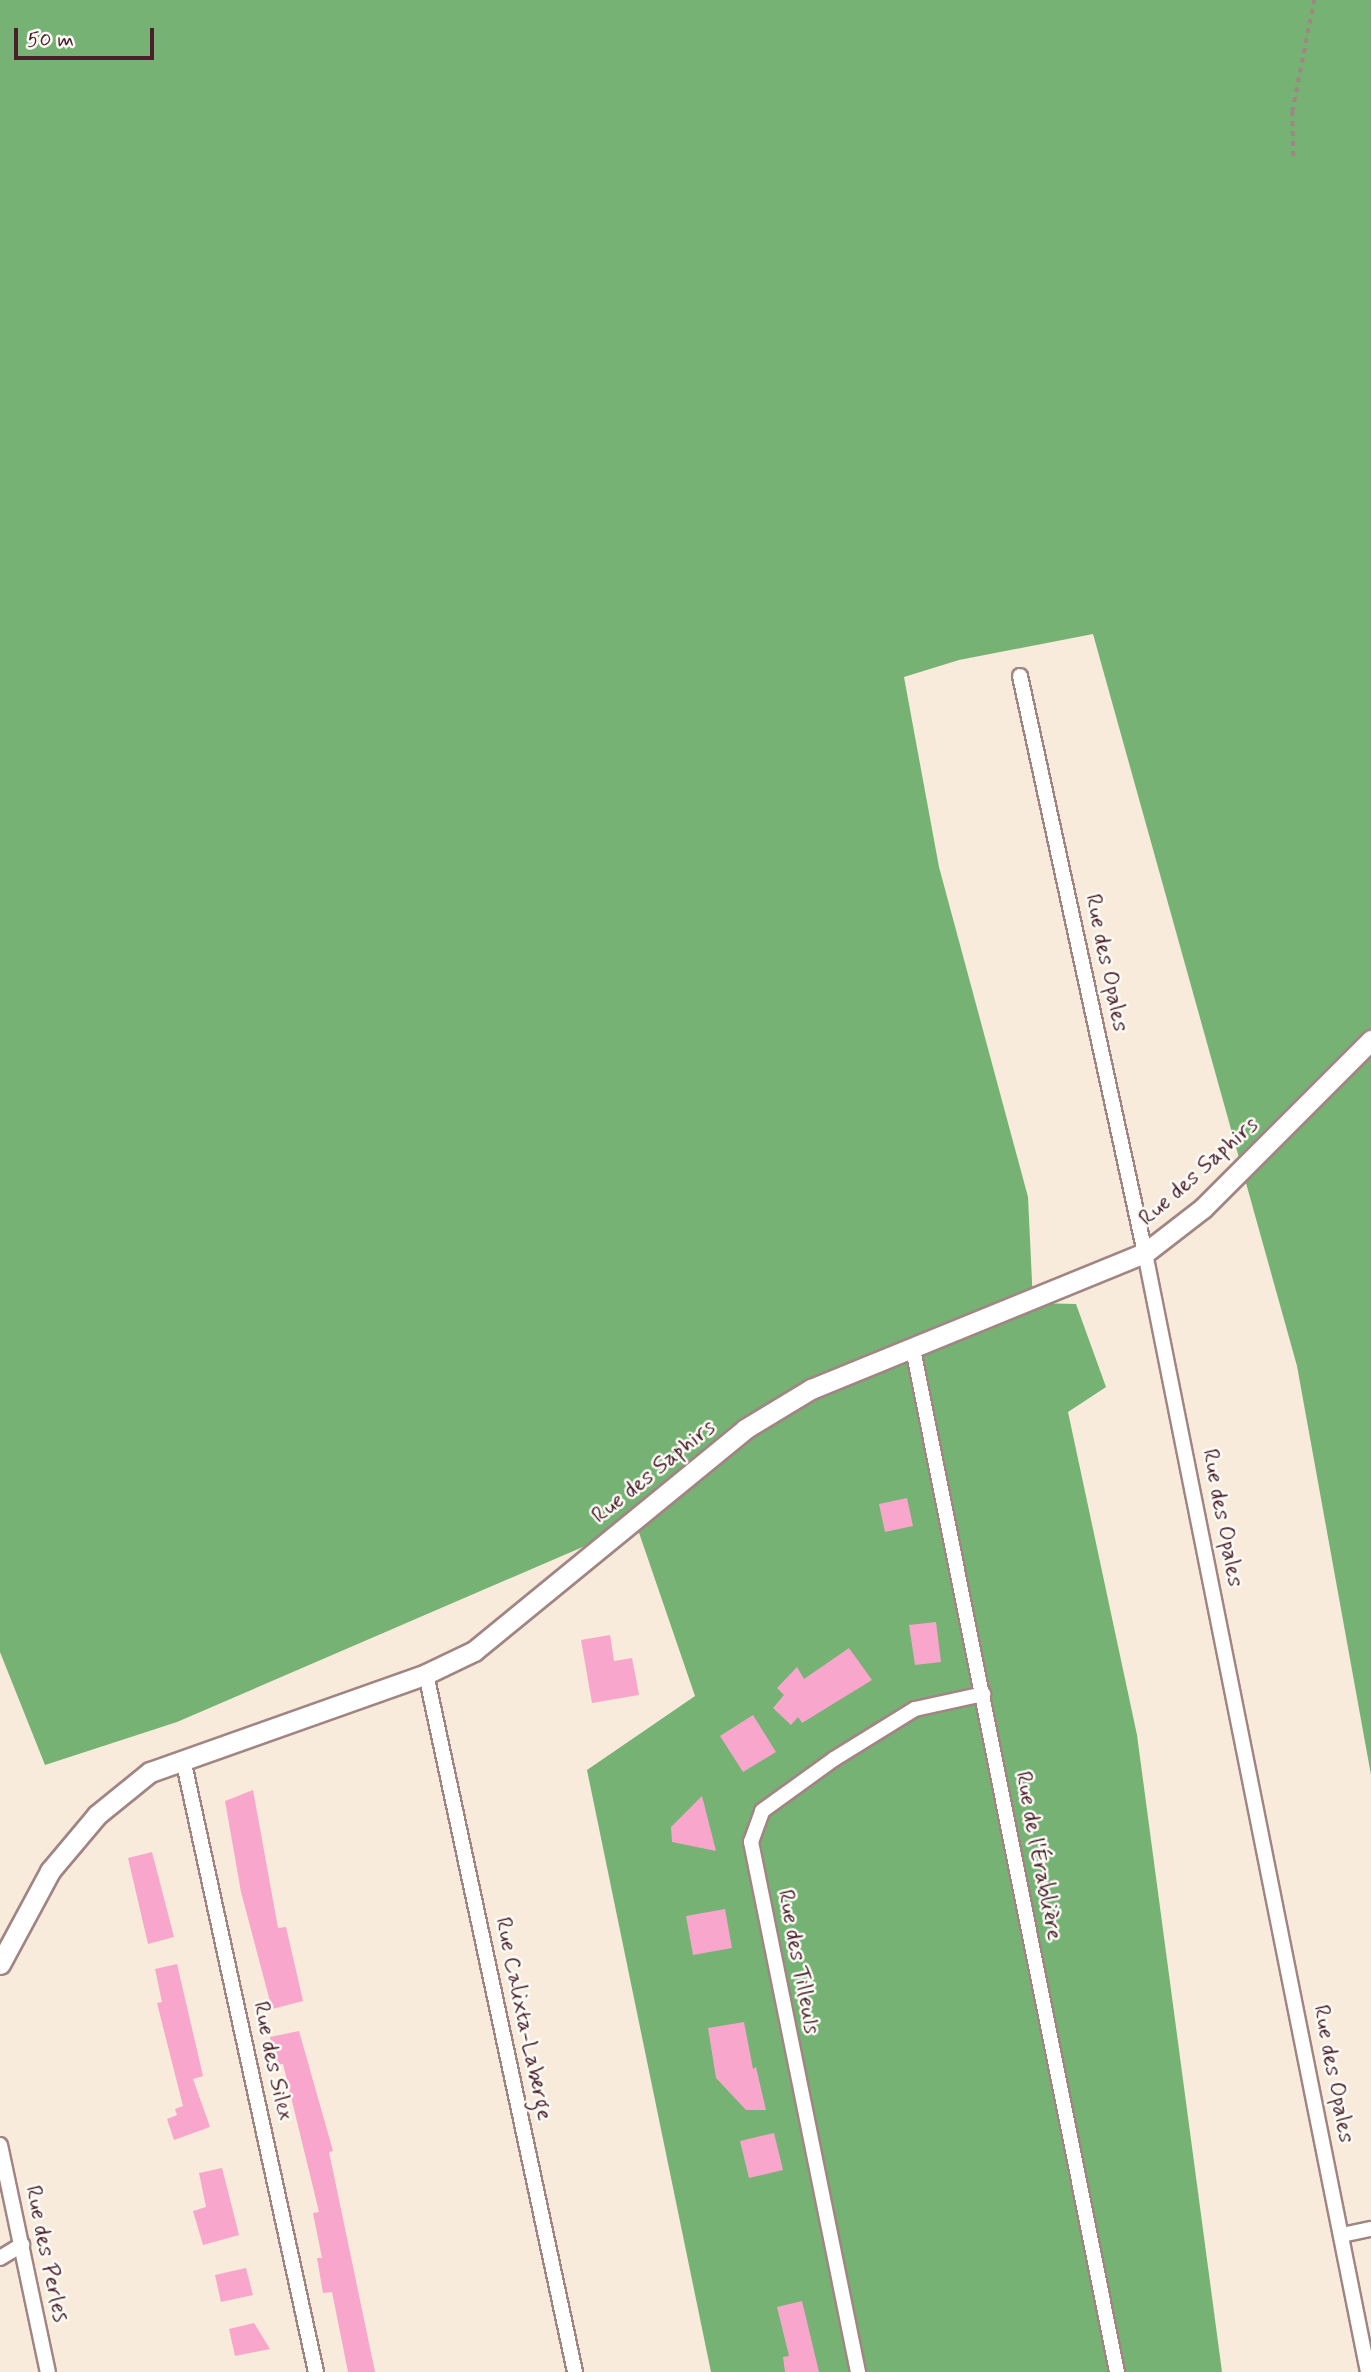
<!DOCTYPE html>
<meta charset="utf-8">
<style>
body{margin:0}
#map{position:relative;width:1371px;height:2372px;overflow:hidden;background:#f8ebdb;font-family:Mynerve,sans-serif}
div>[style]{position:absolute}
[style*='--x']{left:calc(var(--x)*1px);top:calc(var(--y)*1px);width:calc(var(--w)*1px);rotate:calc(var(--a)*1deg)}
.forest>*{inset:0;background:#75b273}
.building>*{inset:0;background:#f8a6cc}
.path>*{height:3.5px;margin-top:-1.75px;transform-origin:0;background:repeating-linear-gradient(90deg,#a18583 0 5px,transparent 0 10px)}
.roads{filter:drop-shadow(2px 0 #a18583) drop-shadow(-2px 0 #a18583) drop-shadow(0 2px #a18583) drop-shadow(0 -2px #a18583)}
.minor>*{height:14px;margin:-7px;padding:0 7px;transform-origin:7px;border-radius:7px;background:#fff}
.tertiary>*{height:19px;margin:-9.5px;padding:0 9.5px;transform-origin:9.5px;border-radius:9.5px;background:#fff}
span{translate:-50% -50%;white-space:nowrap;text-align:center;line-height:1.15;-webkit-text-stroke:5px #fdfcf7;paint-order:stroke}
.street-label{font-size:23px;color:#4a1f2b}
.scale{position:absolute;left:14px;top:28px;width:140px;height:32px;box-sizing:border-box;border:4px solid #4a1f2b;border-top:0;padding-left:9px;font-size:21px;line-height:24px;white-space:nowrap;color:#4a1f2b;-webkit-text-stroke:5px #fdfcf7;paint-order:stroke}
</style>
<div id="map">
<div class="forest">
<i style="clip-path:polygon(0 0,1371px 0,1371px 1775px,1297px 1366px,1093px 634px,959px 660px,904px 677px,939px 867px,1028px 1197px,1033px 1303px,1076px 1304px,1106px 1387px,1068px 1412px,1137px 1735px,1222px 2372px,711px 2372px,587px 1770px,695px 1696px,636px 1524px,177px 1722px,45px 1765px,0 1652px)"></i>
</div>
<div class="building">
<i style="clip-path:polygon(907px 1498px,913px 1526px,885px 1532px,879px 1504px)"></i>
<i style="clip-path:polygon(936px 1622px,941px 1662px,915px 1665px,909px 1625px)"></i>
<i style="clip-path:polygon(610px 1635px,614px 1661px,632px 1658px,639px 1695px,592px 1703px,581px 1640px)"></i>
<i style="clip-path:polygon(849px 1648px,872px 1680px,802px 1723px,798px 1717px,791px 1725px,773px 1708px,784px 1695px,777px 1688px,797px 1667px,804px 1679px)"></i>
<i style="clip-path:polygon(753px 1715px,776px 1752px,743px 1772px,720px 1736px)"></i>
<i style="clip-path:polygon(253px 1790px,278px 1928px,286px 1927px,303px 2001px,272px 2009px,241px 1892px,225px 1801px)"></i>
<i style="clip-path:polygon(702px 1796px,716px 1851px,672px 1842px,671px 1827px)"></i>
<i style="clip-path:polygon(152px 1852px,174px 1937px,148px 1944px,128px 1858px)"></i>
<i style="clip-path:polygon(725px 1909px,732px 1948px,693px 1955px,686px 1916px)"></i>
<i style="clip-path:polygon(177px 1964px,203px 2076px,193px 2079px,210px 2127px,174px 2140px,167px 2119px,177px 2115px,175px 2109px,183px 2106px,157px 2003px,162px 2002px,155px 1969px)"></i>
<i style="clip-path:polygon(744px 2022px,753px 2069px,756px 2067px,766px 2110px,746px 2110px,716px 2078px,708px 2028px)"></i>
<i style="clip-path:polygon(299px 2031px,333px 2151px,329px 2152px,375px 2372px,348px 2372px,332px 2292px,323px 2293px,317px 2258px,322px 2258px,313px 2213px,319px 2212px,283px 2064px,276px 2065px,270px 2037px)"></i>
<i style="clip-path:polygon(774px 2133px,783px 2170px,749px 2178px,740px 2141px)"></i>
<i style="clip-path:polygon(222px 2168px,239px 2235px,203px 2245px,193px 2211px,206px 2207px,199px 2173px)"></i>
<i style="clip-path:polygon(246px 2268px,253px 2295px,221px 2302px,215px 2275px)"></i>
<i style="clip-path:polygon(802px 2301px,819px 2372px,785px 2372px,783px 2357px,789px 2356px,777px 2307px)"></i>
<i style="clip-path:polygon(254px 2323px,270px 2349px,235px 2356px,229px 2329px)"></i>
</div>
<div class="path">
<i style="--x:1293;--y:156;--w:44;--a:-91.3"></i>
<i style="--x:1292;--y:112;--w:114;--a:-78.9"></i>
</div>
<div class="roads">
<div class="minor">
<i style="--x:1020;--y:676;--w:590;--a:77.78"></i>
<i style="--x:1145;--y:1253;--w:1141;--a:78.73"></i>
<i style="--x:913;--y:1349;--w:1043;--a:78.72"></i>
<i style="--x:426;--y:1674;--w:714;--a:77.95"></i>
<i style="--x:183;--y:1759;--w:627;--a:77.76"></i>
<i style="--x:0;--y:2145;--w:232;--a:78.1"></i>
<i style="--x:1342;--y:2235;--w:30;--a:-12"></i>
<i style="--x:0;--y:2258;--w:26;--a:-31"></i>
<i style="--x:858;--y:2372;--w:541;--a:-101.41"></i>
<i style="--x:751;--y:1842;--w:33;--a:-70"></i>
<i style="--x:762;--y:1811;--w:89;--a:-35.8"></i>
<i style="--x:834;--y:1759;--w:95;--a:-31.7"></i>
<i style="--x:915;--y:1709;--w:70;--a:-12.4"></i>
</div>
<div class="tertiary">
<i style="--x:0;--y:1964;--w:106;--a:-61.7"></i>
<i style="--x:50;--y:1871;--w:73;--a:-50"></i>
<i style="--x:97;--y:1815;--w:68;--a:-39.1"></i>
<i style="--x:150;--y:1772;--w:293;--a:-19.5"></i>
<i style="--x:426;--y:1674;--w:53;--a:-25.6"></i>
<i style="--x:474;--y:1651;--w:350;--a:-39.3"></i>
<i style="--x:745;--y:1429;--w:77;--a:-31.2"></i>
<i style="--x:811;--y:1389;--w:361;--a:-22.2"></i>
<i style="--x:1145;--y:1253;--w:73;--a:-37.8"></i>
<i style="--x:1203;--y:1208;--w:238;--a:-45"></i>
</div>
</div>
<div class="street-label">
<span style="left:1106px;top:963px;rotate:78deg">Rue des Opales</span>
<span style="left:1199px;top:1172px;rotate:-42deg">Rue des Saphirs</span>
<span style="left:654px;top:1472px;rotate:-39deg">Rue des Saphirs</span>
<span style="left:1222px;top:1518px;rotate:79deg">Rue des Opales</span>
<span style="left:1038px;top:1856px;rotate:79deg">Rue de l'Érablière</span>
<span style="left:798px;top:1962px;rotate:79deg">Rue des Tilleuls</span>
<span style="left:523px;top:2019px;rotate:78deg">Rue Calixta-Laberge</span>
<span style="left:272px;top:2061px;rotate:78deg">Rue des Silex</span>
<span style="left:1333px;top:2074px;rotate:79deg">Rue des Opales</span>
<span style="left:46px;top:2254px;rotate:78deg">Rue des Perles</span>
</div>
<div class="scale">50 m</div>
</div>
